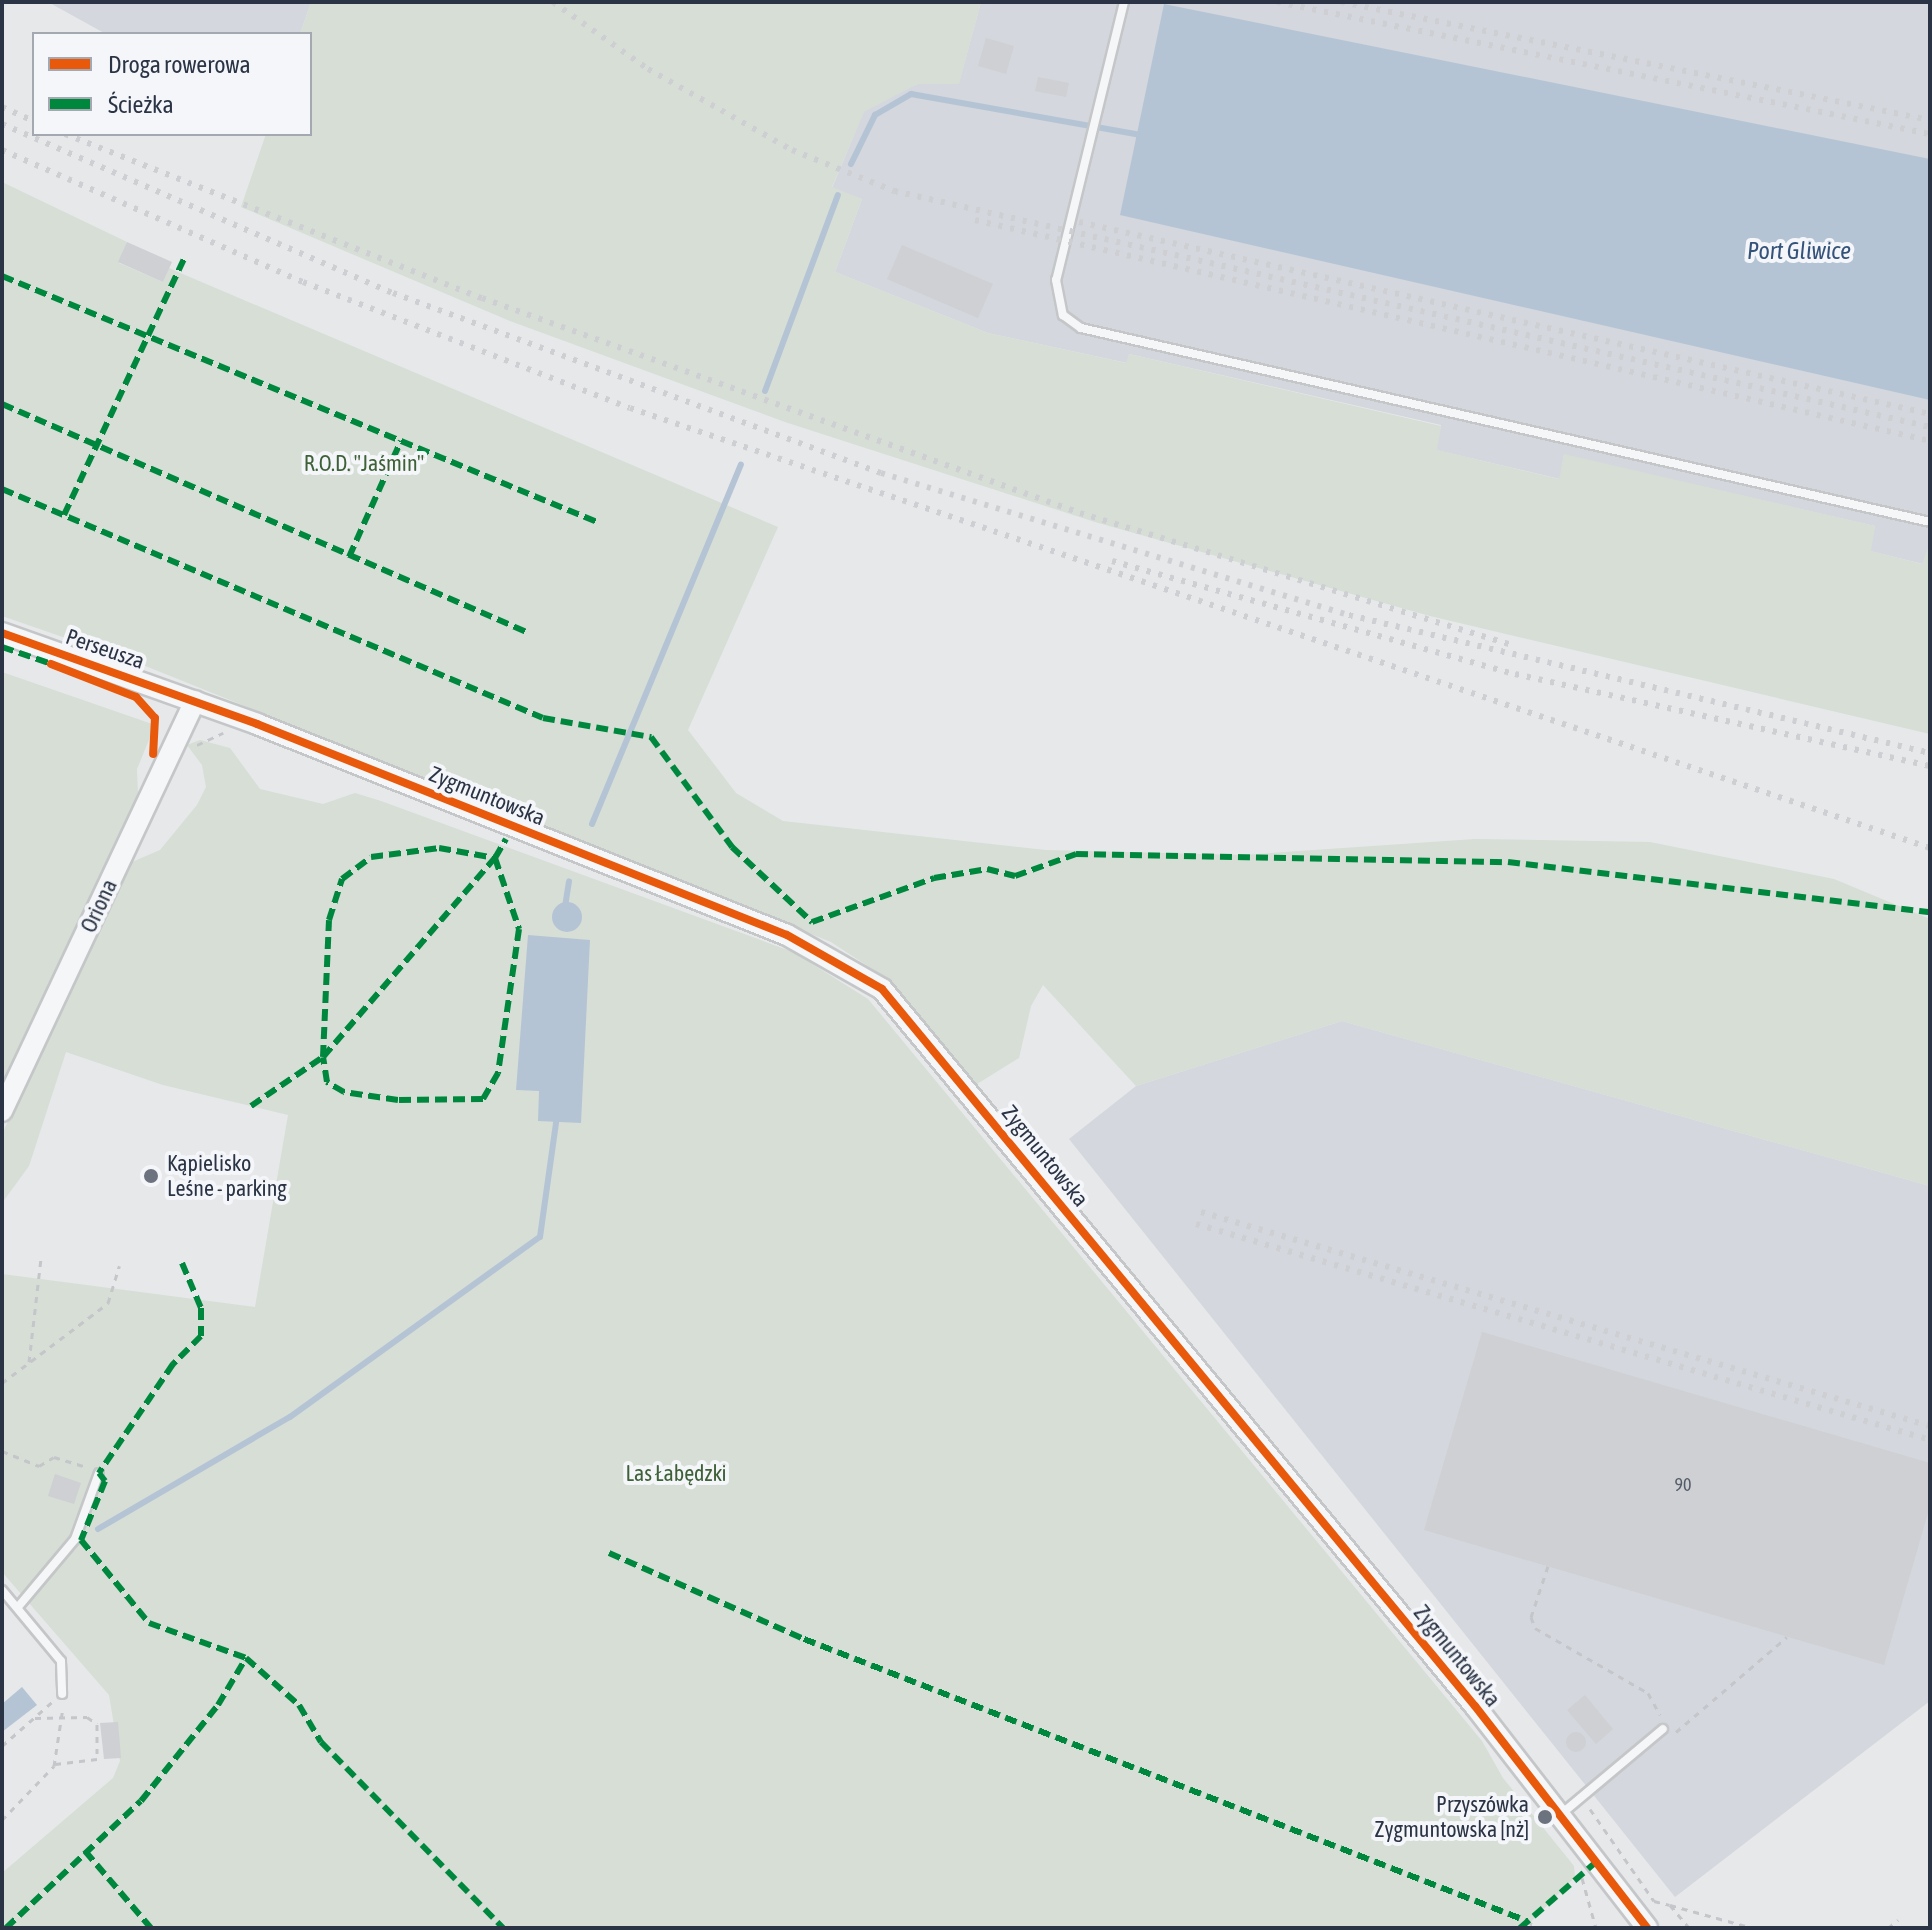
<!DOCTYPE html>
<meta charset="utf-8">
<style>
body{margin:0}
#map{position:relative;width:1932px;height:1930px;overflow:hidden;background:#e6e8ea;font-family:"Asap Condensed",sans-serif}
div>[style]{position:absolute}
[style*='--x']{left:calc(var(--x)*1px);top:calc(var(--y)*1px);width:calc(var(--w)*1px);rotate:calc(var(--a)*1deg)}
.built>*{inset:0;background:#d4d7dd}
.green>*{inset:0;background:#d6ded6}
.water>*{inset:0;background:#b4c4d5}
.round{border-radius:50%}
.stream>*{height:6px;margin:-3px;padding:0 3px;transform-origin:3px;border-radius:3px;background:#b4c4d5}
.building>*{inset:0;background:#ced0d3}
.path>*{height:3px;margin-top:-1.5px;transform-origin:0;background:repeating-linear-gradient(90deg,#c5c6ca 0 6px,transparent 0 12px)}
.roads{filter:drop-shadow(2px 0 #c4c6c8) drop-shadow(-2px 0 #c4c6c8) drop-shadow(0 2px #c4c6c8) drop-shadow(0 -2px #c4c6c8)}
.service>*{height:8px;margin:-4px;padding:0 4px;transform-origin:4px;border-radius:4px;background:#f5f6f7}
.tertiary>*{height:20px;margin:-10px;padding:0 10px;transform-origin:10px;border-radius:10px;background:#f5f6f7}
.rail>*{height:6px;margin-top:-3px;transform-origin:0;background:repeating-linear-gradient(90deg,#cecfd2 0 4px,transparent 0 12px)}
.quiet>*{height:6px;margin-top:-3px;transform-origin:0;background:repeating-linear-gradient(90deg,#00873e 0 12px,transparent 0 18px)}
.cycleway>*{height:8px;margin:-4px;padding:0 4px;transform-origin:4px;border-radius:4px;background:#e8590c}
.dots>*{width:22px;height:22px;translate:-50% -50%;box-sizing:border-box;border:4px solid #f4f6f9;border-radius:50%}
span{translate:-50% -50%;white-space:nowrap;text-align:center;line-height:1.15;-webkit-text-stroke:8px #f4f6f9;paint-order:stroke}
.number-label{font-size:18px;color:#545c69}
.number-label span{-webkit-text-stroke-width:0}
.park-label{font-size:22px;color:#3f6138}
.street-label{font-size:22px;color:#2b3445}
.poi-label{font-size:22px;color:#2b3445}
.left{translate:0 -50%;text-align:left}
.right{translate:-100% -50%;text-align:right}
.water-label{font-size:24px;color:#34527a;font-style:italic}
.frame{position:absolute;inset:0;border:4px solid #2b3445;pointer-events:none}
.legend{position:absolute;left:32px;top:32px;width:280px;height:104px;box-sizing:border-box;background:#f4f6f9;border:2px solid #a4a8b1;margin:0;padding:10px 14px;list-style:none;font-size:24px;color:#2b3445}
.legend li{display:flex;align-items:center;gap:16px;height:40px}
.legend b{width:40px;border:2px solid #a4a8b1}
</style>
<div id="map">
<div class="built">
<i style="clip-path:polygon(48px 2px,311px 2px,300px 34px,106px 34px)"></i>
<i style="clip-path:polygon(981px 2px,1930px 2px,1930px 543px,1923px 564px,1870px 551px,1875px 526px,1564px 455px,1560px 479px,1436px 450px,1441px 425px,1129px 354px,1127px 363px,988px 333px,835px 272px,862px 199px,832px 188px,864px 111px,917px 84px,959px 83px)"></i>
<i style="clip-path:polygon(1342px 1021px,1930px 1186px,1930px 1701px,1675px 1897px,1069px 1139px,1136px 1086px)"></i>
</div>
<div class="green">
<i style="clip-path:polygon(311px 2px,981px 2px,959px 84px,917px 84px,864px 112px,832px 187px,862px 199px,835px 272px,988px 333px,1126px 363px,1129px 354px,1441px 426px,1437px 450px,1559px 479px,1564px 454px,1875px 526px,1871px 551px,1922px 564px,1930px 543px,1930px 734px,1430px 616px,1095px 522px,785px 422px,510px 321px,241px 207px,266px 134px,310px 134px,310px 34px,300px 34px)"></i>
<i style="clip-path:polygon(2px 182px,127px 242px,119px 263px,163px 282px,169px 268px,178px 272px,778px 527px,688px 730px,736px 793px,783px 821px,1046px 850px,1242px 855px,1475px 839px,1650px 842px,1834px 879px,1930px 919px,1930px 1186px,1342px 1021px,1136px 1086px,1043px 985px,1031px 1006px,1019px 1058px,977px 1084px,889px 980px,831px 942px,138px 663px,2px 616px)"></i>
<i style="clip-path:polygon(2px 672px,155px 725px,137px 769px,138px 795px,2px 1089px)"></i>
<i style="clip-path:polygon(200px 740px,230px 748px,260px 789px,323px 804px,355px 793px,381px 801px,793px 952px,868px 999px,1482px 1741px,1503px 1778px,1574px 1866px,1575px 1877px,1525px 1928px,2px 1928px,2px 1873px,113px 1778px,120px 1761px,109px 1695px,2px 1572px,2px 1274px,255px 1307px,288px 1115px,163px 1085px,66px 1052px,29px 1166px,2px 1203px,2px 1134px,132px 862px,160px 850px,197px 805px,206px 787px,202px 765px,187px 745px)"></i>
</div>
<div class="water">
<i style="clip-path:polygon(1164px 4px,1930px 159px,1930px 400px,1120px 215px)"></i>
<i class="round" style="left:552px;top:902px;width:30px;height:30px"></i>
<i style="clip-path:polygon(528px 935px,590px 940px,581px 1123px,538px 1121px,539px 1091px,516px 1090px)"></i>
<i style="clip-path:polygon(22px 1687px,37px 1705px,2px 1732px,2px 1704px)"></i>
</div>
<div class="stream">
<i style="--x:851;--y:164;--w:55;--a:-63.9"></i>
<i style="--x:875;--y:115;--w:42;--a:-30.3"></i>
<i style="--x:911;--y:94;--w:235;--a:10.1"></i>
<i style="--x:765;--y:391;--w:209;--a:-69.6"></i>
<i style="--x:592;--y:824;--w:389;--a:-67.5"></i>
<i style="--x:564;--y:913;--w:32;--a:-81"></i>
<i style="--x:98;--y:1529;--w:222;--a:-30.3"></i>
<i style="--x:290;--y:1417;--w:308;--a:-35.8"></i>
<i style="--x:540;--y:1237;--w:122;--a:-82"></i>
</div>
<div class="building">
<i style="clip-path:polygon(986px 38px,1014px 46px,1006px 74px,978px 66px)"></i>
<i style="clip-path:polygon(1038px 77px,1069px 83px,1066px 97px,1035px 91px)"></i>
<i style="clip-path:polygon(127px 242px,172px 262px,163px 282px,118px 262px)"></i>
<i style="clip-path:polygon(902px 245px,993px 284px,978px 318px,887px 279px)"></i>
<i style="clip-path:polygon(1482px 1332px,1930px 1463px,1930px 1506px,1884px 1665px,1424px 1530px)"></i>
<i style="clip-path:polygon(55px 1474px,81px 1483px,74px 1504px,48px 1496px)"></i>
<i style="clip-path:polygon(1585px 1695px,1613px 1729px,1596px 1744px,1567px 1710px)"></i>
<i style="clip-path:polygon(118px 1722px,121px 1758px,104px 1759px,100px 1723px)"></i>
<i class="round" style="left:1566px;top:1732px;width:20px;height:20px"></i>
</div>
<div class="path">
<i style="--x:197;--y:745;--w:29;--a:-25"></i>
<i style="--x:29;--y:1362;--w:104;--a:-83.4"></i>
<i style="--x:2;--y:1383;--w:133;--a:-37"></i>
<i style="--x:108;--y:1303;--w:39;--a:-73"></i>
<i style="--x:2;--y:1451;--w:40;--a:22"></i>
<i style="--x:39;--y:1466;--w:17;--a:-31"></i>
<i style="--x:54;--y:1457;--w:34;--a:17"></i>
<i style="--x:1548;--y:1566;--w:54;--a:108.4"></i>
<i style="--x:1531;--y:1617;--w:12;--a:70"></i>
<i style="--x:1535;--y:1628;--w:130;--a:29.9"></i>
<i style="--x:1648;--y:1693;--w:25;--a:61"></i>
<i style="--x:35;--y:1718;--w:52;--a:-1.1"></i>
<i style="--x:87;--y:1717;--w:12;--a:35"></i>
<i style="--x:97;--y:1724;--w:35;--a:90"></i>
<i style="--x:97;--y:1759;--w:42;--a:173.2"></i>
<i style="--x:1676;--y:1732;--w:146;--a:-40.6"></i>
<i style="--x:2;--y:1746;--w:68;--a:-41.4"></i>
<i style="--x:1590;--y:1809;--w:112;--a:55.2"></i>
<i style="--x:1654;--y:1901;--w:16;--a:14"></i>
<i style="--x:1670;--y:1905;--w:30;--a:50"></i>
<i style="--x:2;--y:1820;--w:75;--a:-46.1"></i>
<i style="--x:54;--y:1766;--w:60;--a:-81.3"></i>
<i style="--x:1582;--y:1878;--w:52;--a:74.4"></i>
<i style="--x:1670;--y:1905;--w:86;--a:15.5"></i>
<i style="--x:1527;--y:1921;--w:12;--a:35"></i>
<i style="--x:1888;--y:1928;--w:13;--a:-39"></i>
</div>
<div class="roads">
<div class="service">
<i style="--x:1124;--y:2;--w:286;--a:103.7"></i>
<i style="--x:1056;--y:280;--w:36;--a:79"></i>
<i style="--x:1063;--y:315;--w:22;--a:36"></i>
<i style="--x:1081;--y:328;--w:871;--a:12.87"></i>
<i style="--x:2;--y:1590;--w:92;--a:50.3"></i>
<i style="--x:61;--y:1661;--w:33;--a:88"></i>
<i style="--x:18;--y:1607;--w:89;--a:-50"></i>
<i style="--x:75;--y:1539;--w:70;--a:-70"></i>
<i style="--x:1560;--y:1815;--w:134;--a:-39.9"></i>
</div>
<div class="tertiary">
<i style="--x:2;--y:633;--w:271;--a:19.6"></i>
<i style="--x:257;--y:724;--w:570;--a:21.71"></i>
<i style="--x:787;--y:935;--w:109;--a:29.6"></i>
<i style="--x:882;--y:989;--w:930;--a:50.41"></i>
<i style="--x:1475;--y:1706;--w:281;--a:52.2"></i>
<i style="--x:2;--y:1111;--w:453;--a:-64.8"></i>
</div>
</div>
<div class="rail">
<i style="--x:553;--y:2;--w:116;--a:35.2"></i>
<i style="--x:648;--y:69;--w:165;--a:29.4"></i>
<i style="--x:792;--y:150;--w:110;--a:21.9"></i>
<i style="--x:894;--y:191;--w:1063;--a:12.83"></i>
<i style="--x:1277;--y:2;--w:666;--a:11.43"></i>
<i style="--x:1341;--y:2;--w:601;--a:11.33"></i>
<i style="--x:2;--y:107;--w:35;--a:24"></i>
<i style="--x:2;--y:124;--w:426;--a:23.4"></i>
<i style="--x:393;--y:293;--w:520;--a:20.25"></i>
<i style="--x:881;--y:473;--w:489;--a:16.9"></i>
<i style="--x:1349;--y:615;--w:597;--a:13.36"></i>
<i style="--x:65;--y:134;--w:448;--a:21.5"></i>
<i style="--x:482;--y:298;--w:635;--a:19.78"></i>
<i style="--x:1080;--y:513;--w:453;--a:17"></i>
<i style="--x:2;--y:150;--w:329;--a:23.7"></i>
<i style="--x:303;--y:282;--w:350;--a:21.1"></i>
<i style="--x:630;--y:408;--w:1372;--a:18.7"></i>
<i style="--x:975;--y:220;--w:980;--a:13.03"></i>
<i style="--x:1079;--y:222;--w:872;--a:12.71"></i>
<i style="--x:1112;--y:561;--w:419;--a:15.7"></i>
<i style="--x:1515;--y:674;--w:425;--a:12.5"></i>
<i style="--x:1201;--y:1212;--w:760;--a:16.36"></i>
<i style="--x:1196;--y:1224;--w:765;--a:16.4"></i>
</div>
<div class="quiet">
<i style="--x:2;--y:276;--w:644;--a:22.46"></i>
<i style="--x:2;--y:404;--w:575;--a:23.49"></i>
<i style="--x:2;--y:489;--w:587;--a:22.94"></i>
<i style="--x:543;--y:718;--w:110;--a:10"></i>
<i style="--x:651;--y:737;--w:137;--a:53.6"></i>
<i style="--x:732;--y:847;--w:110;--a:43.2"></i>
<i style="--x:812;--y:922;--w:130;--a:-19.8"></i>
<i style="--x:934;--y:878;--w:54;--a:-9.6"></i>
<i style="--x:987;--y:869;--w:29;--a:14"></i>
<i style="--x:1015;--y:876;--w:65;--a:-19.8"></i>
<i style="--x:1076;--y:854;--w:432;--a:1.1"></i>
<i style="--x:1508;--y:862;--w:425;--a:6.8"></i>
<i style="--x:64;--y:515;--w:283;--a:-64.9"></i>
<i style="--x:349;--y:557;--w:127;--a:-65.9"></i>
<i style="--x:2;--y:647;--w:56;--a:18.8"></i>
<i style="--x:251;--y:1106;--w:87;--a:-34.2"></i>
<i style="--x:323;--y:1057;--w:263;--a:-49.2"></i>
<i style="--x:495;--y:858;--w:75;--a:71.3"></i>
<i style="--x:519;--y:929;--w:146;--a:98.3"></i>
<i style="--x:498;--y:1073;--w:30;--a:120"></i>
<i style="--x:483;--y:1099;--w:85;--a:179.3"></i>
<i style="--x:398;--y:1100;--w:55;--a:-171.6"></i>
<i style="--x:344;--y:1092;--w:20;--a:-150"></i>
<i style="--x:327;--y:1082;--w:25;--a:-99"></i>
<i style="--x:323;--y:1057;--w:137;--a:-87.5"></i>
<i style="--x:329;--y:920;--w:43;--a:-72.4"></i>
<i style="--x:342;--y:879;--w:36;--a:-37"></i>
<i style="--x:371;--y:857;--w:69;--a:-7.5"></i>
<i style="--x:439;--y:848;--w:57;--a:10.1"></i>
<i style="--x:495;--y:858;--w:22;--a:-60"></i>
<i style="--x:182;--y:1263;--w:49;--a:67.1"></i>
<i style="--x:201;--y:1308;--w:28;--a:90"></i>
<i style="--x:201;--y:1336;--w:40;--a:135"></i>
<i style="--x:173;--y:1364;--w:132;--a:124.2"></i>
<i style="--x:99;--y:1473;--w:10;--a:53"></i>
<i style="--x:105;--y:1481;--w:64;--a:112.1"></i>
<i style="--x:81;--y:1540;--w:107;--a:50.7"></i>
<i style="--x:149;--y:1623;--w:103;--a:19.8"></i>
<i style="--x:246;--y:1658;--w:71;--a:41.6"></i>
<i style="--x:299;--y:1705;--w:43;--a:59.3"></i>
<i style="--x:321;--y:1742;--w:260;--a:45.6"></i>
<i style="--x:609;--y:1553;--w:213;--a:23.8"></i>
<i style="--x:804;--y:1639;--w:776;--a:21.31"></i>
<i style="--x:85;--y:1851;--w:101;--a:49.4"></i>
<i style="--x:6;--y:1928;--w:185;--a:-43.3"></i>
<i style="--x:141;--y:1801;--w:123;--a:-51.3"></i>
<i style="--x:218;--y:1705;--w:55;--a:-59.2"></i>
<i style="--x:1520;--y:1928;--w:101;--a:-41"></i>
</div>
<div class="cycleway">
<i style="--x:2;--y:633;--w:271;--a:19.6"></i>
<i style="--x:257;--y:724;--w:570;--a:21.71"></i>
<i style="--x:787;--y:935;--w:109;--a:29.6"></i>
<i style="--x:882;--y:989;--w:930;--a:50.41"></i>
<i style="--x:1475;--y:1706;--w:281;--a:52.2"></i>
<i style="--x:51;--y:664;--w:91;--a:21.2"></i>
<i style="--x:136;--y:697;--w:28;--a:48"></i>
<i style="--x:155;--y:718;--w:36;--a:93"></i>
</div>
<div class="dots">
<i style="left:151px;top:1176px;background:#6c737f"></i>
<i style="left:1545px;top:1817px;background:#6c737f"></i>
</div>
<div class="number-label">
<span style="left:1683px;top:1485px">90</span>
</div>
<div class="park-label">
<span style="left:364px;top:464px">R.O.D. "Jaśmin"</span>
<span style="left:676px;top:1474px">Las Łabędzki</span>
</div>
<div class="street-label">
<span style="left:105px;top:649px;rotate:19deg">Perseusza</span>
<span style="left:487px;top:796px;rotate:22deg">Zygmuntowska</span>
<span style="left:99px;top:906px;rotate:-65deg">Oriona</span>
<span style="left:1045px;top:1156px;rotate:51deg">Zygmuntowska</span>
<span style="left:1457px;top:1656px;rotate:51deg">Zygmuntowska</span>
</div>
<div class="poi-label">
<span class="left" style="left:167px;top:1176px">Kąpielisko<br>Leśne - parking</span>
<span class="right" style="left:1529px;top:1817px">Przyszówka<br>Zygmuntowska [nż]</span>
</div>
<div class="water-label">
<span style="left:1799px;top:251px">Port Gliwice</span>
</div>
<div class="frame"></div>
<ul class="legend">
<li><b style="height:10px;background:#e8590c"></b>Droga rowerowa</li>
<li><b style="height:10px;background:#00873e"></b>Ścieżka</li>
</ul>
</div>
